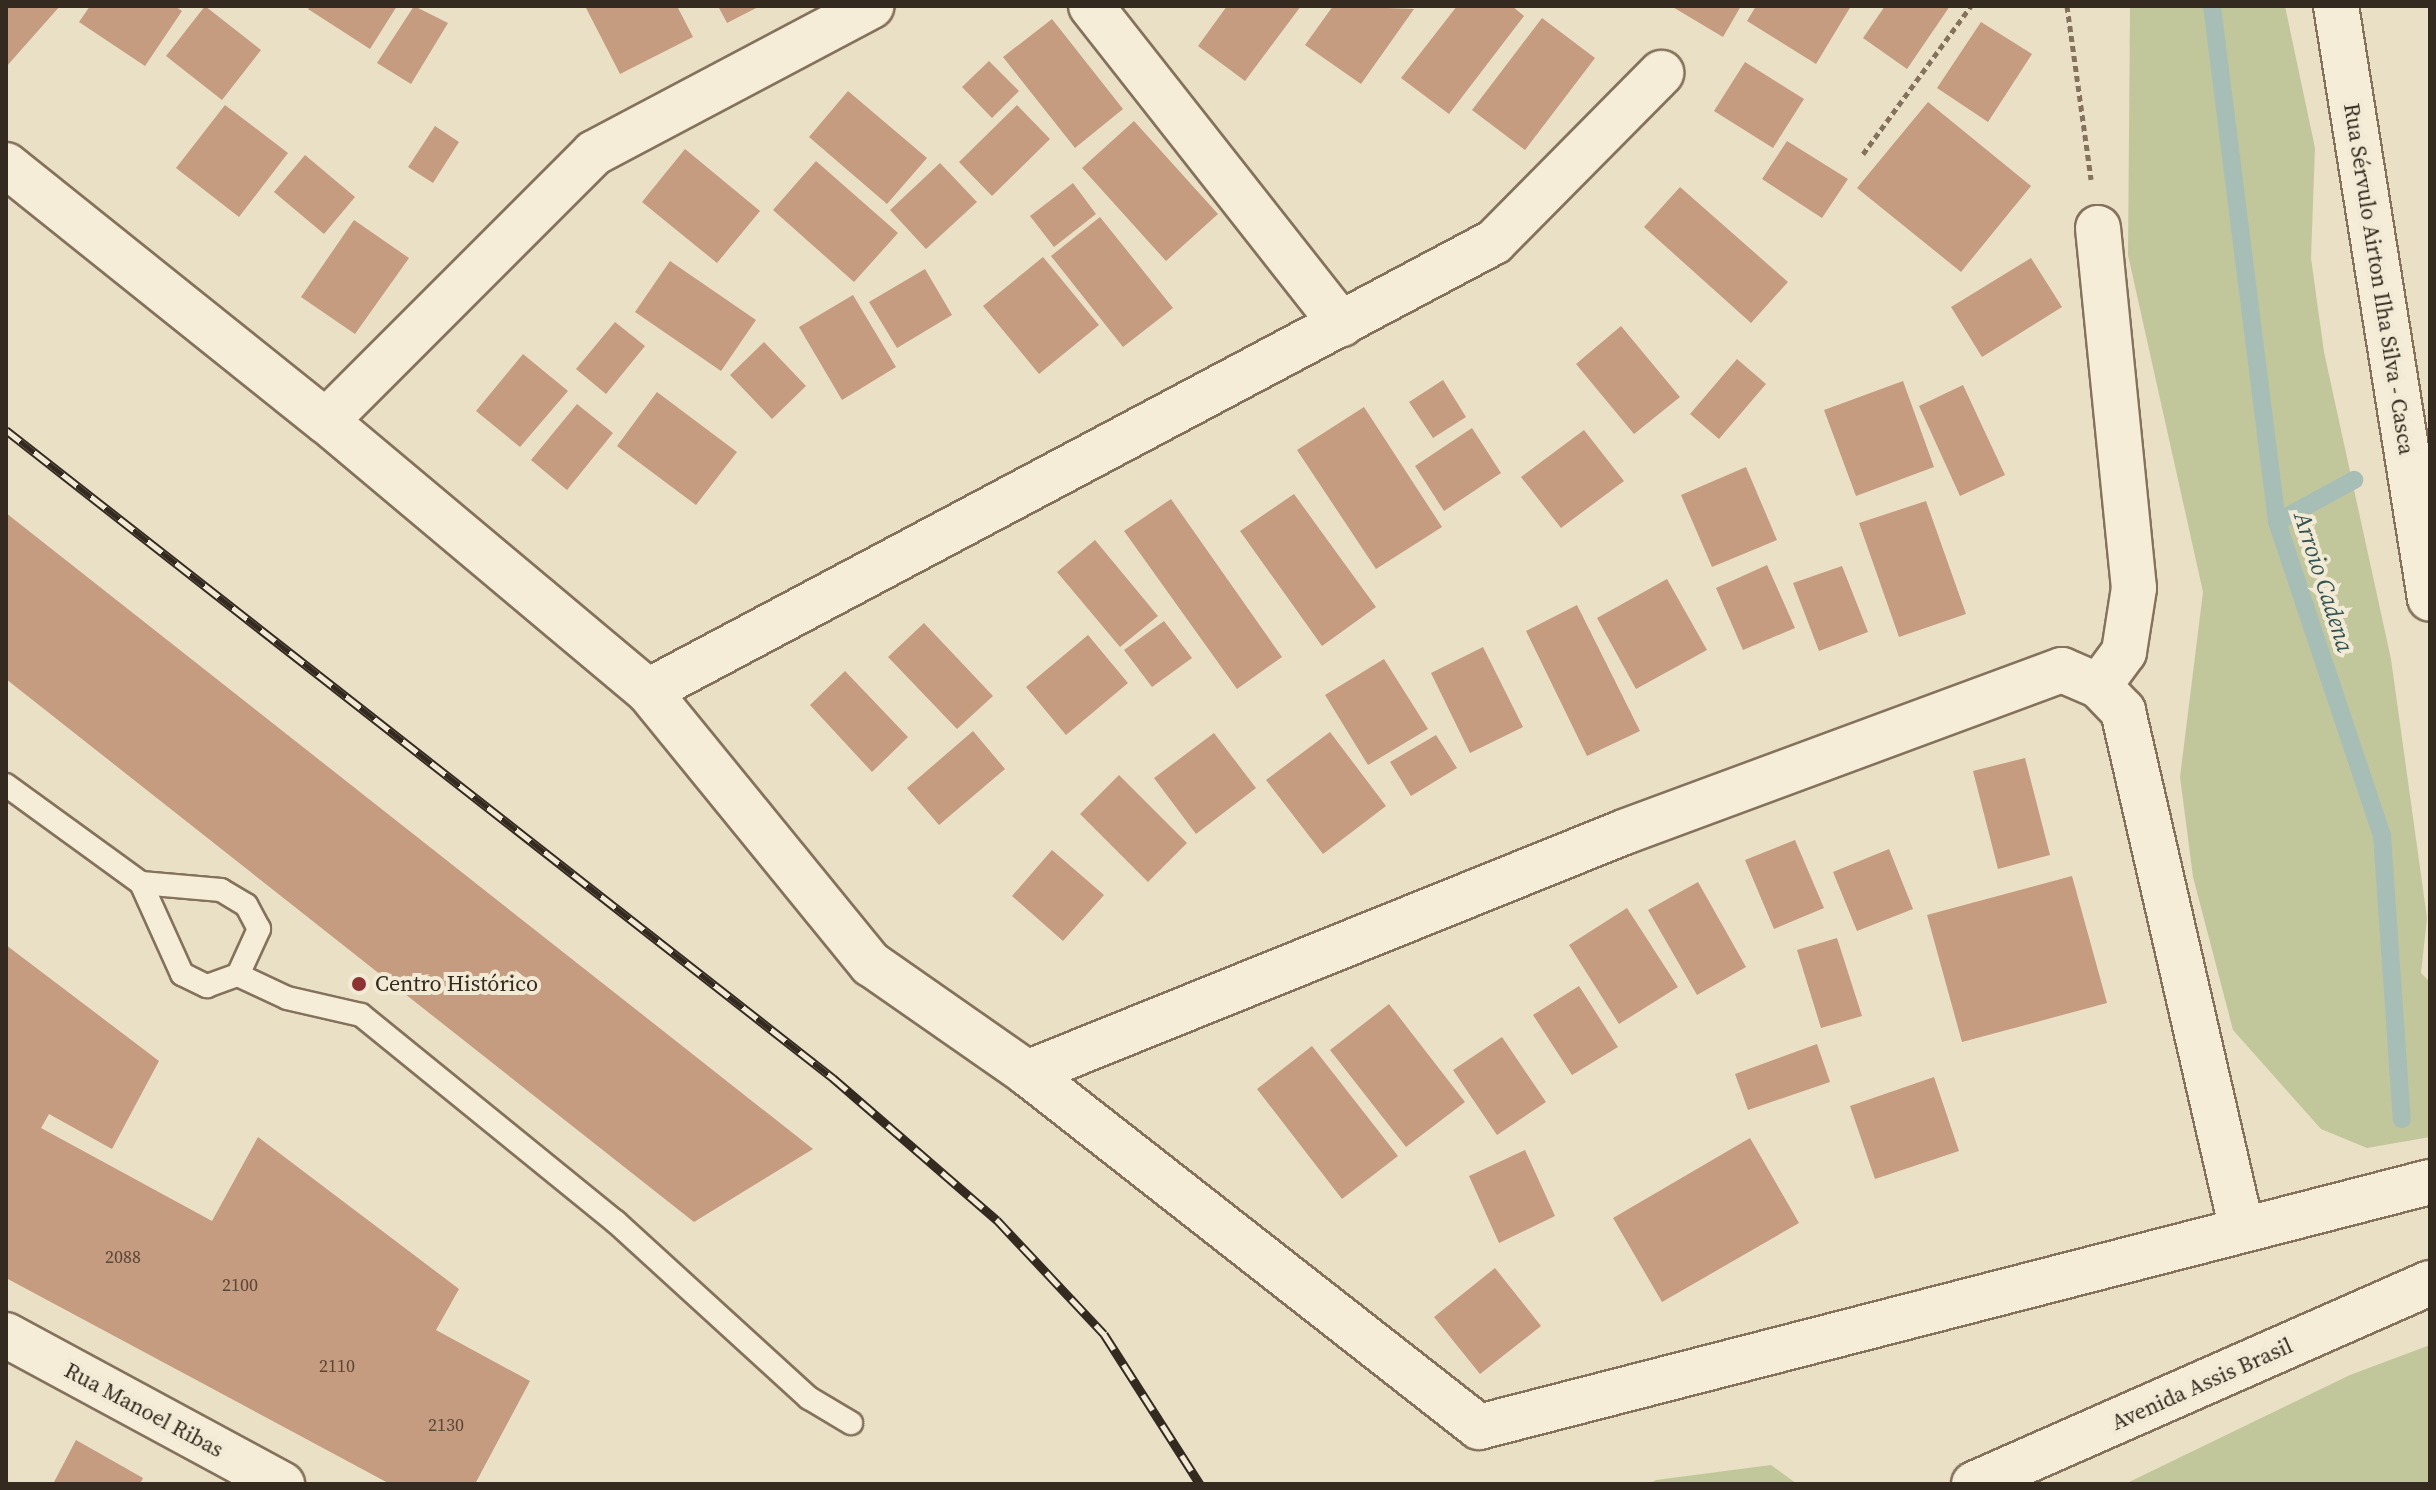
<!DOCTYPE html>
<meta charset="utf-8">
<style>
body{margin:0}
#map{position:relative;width:2436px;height:1490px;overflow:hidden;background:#eae0c6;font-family:"Source Serif 4",serif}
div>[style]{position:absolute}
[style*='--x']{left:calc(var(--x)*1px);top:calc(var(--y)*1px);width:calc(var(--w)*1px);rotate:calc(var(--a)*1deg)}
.green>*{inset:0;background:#c2c79b}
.stream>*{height:18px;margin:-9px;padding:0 9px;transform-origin:9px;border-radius:9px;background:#a7beb7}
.building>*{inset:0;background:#c59c7f}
.path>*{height:5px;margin-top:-2.5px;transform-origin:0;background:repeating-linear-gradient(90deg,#84725d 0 6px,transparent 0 10px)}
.roads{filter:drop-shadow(2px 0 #84725d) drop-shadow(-2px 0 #84725d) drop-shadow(0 2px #84725d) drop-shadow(0 -2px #84725d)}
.service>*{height:22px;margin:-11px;padding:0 11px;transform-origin:11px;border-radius:11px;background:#f6edd8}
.minor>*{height:44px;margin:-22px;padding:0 22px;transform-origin:22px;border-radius:22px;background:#f6edd8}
.tertiary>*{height:44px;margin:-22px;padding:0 22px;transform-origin:22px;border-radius:22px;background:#f6edd8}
.rail>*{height:9px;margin-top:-4.5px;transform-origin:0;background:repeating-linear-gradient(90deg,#f2ead5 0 18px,#352a20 0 36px);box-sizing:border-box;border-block:2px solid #352a20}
.dots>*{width:22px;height:22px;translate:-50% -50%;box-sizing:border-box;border:4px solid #f2ead5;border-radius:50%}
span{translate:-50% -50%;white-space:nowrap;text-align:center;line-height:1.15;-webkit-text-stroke:8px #f2ead5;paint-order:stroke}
.number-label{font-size:18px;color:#594638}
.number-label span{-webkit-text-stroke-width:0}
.street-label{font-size:22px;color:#352a20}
.poi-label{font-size:22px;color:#352a20}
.left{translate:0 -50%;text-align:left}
.water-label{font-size:24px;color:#305452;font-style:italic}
.frame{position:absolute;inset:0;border:8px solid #352a20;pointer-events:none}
</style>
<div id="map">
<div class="green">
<i style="clip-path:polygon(2130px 6px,2285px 6px,2315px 148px,2311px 258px,2324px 352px,2391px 659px,2427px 918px,2421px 973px,2430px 982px,2430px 1137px,2367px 1148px,2321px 1129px,2233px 1030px,2193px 877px,2180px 777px,2203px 592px,2128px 255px)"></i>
<i style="clip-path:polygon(2430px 1345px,2430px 1484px,2125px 1484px,2350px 1375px)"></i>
<i style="clip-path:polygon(1771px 1465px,1797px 1484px,1649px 1484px,1656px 1480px)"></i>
</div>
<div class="stream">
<i style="--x:2212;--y:6;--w:520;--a:82.82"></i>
<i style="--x:2277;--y:522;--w:331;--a:71.5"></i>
<i style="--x:2382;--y:836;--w:284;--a:86"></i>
<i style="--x:2277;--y:522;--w:88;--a:-28.6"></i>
</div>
<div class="building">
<i style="clip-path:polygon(6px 6px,60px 6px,6px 67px)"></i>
<i style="clip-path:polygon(90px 6px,175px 6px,182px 11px,145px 66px,79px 22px)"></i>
<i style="clip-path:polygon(205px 6px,261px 50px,222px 100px,166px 56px)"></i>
<i style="clip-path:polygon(310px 6px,397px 6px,370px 49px,308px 9px)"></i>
<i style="clip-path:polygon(414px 6px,448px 23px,411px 84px,377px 63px)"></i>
<i style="clip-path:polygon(585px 6px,677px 6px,693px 37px,620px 74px)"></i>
<i style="clip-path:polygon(718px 6px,760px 6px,727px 23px)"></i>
<i style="clip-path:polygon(1227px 6px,1301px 6px,1245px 81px,1198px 46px)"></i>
<i style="clip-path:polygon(1333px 6px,1414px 9px,1361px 84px,1305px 45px)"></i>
<i style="clip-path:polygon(1457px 6px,1512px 6px,1524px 16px,1449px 114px,1401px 78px)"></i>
<i style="clip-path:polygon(1671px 6px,1741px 6px,1723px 37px)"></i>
<i style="clip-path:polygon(1756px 6px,1851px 6px,1816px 64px,1747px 21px)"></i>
<i style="clip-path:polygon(1885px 6px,1950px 6px,1907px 69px,1863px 38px)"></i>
<i style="clip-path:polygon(1542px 18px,1595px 58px,1525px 150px,1472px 110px)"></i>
<i style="clip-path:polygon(1052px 19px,1123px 109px,1075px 148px,1003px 57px)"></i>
<i style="clip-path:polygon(1981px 22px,2032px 54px,1988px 122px,1937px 88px)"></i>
<i style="clip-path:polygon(989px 61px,1019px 91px,992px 118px,962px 87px)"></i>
<i style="clip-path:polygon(1745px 62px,1804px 99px,1773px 148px,1714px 111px)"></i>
<i style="clip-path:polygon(848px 91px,927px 158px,887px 204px,809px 137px)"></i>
<i style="clip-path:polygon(1928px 102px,2031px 186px,1961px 272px,1857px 188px)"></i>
<i style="clip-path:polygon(225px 105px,288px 153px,239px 217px,176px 168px)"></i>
<i style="clip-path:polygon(1017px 105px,1050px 139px,992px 196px,959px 162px)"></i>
<i style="clip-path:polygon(1134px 121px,1218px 214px,1166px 261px,1082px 168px)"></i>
<i style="clip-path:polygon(435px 126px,459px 142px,433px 183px,408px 167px)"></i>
<i style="clip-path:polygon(1787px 141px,1848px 179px,1822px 218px,1762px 179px)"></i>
<i style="clip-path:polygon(685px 149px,760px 211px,717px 263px,642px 202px)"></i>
<i style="clip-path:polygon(305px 155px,355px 197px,324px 234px,274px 192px)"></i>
<i style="clip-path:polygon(816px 161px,898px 233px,854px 282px,773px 210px)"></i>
<i style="clip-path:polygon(940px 163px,977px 202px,926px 249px,890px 210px)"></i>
<i style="clip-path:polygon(1073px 183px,1096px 214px,1054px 247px,1030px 216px)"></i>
<i style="clip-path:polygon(1680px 187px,1788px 282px,1751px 323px,1644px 227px)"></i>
<i style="clip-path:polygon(1100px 217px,1173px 308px,1123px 347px,1051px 256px)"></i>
<i style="clip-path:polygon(354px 220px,409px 258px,355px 334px,301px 297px)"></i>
<i style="clip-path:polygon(1043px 257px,1099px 325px,1039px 374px,983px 306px)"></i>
<i style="clip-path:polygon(2031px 258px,2062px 307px,1982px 357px,1951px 307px)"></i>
<i style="clip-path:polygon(670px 261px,756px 320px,721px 371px,635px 312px)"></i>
<i style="clip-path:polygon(925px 269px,952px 315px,897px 348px,869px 302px)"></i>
<i style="clip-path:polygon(853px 295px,896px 367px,842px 400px,799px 327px)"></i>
<i style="clip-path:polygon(615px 322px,645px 346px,606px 394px,576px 369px)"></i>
<i style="clip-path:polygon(1621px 326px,1680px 397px,1634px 434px,1576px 364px)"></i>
<i style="clip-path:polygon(764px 342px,806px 386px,772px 419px,730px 375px)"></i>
<i style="clip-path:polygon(523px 354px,568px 391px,520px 447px,476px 411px)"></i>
<i style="clip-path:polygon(1737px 359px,1766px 384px,1719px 439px,1690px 414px)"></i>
<i style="clip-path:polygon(1443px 380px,1466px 417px,1433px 438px,1409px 402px)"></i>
<i style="clip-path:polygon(1903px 381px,1934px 467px,1856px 496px,1824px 410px)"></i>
<i style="clip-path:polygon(1963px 385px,2005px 475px,1960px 496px,1919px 406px)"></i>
<i style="clip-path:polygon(657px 392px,737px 452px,696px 505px,617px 446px)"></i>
<i style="clip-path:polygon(577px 404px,613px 433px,567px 490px,531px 460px)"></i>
<i style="clip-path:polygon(1364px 407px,1442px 527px,1376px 569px,1297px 450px)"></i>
<i style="clip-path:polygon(1472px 428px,1501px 473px,1444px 511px,1415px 466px)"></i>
<i style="clip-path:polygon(1584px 430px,1624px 481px,1561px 528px,1521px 477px)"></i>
<i style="clip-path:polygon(1746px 467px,1777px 540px,1712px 567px,1681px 495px)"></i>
<i style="clip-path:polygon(1294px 494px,1376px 607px,1322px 646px,1240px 531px)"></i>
<i style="clip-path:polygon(1171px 499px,1282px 657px,1237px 689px,1124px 531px)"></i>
<i style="clip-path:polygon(1926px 501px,1966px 614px,1899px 637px,1859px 523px)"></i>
<i style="clip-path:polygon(6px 513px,813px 1149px,694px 1222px,6px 679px)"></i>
<i style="clip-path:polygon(1095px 540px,1158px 616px,1120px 647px,1057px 572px)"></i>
<i style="clip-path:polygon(1767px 565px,1795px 628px,1743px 650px,1716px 588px)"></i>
<i style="clip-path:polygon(1842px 566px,1868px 632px,1819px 651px,1793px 583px)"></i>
<i style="clip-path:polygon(1667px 579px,1707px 650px,1636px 689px,1597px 618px)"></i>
<i style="clip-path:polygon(1577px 605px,1640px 731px,1587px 756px,1526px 631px)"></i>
<i style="clip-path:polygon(1164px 621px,1192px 658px,1152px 687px,1124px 650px)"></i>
<i style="clip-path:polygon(924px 623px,993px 696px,957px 729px,888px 657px)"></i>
<i style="clip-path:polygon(1088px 635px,1128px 683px,1066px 735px,1026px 687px)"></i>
<i style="clip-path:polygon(1483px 647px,1523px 727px,1470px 753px,1431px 673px)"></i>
<i style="clip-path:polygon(1384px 659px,1428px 729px,1368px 765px,1325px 695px)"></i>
<i style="clip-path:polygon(845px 671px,908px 737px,872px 772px,810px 705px)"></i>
<i style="clip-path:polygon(973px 731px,1005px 769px,939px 825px,907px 788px)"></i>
<i style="clip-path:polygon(1330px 732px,1386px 806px,1323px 854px,1266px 780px)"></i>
<i style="clip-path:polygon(1214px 733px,1256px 788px,1196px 834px,1154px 778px)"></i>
<i style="clip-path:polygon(1436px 735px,1457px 768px,1411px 796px,1390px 762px)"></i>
<i style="clip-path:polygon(2025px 758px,2050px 855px,1998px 869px,1973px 771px)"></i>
<i style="clip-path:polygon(1119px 775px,1187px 843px,1148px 882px,1080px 814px)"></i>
<i style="clip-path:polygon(1795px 840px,1824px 908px,1774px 929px,1745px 860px)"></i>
<i style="clip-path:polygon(1889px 849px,1913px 909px,1857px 931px,1833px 872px)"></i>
<i style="clip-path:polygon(1052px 850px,1104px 895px,1063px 941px,1012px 896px)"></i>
<i style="clip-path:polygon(2072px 876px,2107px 1003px,1962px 1042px,1927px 915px)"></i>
<i style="clip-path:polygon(1698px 882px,1746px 967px,1697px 995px,1648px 910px)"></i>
<i style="clip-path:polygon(1627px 908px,1678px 987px,1619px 1024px,1569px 945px)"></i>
<i style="clip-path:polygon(1837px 938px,1862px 1016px,1821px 1028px,1797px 950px)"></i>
<i style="clip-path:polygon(6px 945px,159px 1061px,112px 1149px,49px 1114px,41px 1128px,212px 1221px,258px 1137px,459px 1289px,436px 1330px,530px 1381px,475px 1484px,390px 1484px,6px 1278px)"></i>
<i style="clip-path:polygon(1579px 986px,1618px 1047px,1572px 1075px,1533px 1015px)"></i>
<i style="clip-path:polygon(1389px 1004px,1465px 1102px,1406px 1147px,1330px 1050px)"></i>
<i style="clip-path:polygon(1502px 1037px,1546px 1102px,1497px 1135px,1453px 1070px)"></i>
<i style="clip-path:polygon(1817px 1044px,1830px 1082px,1748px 1110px,1735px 1074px)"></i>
<i style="clip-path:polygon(1312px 1046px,1398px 1156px,1342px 1199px,1257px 1089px)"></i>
<i style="clip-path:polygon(1934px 1077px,1959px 1151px,1875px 1179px,1850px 1106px)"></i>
<i style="clip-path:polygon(1750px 1138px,1799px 1223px,1662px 1302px,1613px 1218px)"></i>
<i style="clip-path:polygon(1525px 1150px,1555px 1216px,1499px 1243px,1469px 1176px)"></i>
<i style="clip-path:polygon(1495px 1268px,1541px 1326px,1480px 1374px,1434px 1317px)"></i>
<i style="clip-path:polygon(76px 1440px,143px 1478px,140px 1484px,53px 1484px)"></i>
</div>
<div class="path">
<i style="--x:2067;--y:6;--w:175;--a:82.1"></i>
<i style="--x:1863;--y:154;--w:183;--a:-53.9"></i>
</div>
<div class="roads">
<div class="service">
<i style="--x:6;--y:785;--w:167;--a:36"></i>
<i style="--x:141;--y:883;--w:100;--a:65.7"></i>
<i style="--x:182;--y:974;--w:28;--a:26"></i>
<i style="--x:207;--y:986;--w:33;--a:-20"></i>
<i style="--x:238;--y:975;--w:51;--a:-65.5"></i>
<i style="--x:259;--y:929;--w:27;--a:-118"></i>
<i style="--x:246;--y:905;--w:29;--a:-149"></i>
<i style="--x:221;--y:890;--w:80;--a:-175"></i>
<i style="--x:238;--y:975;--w:54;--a:25.1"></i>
<i style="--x:287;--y:998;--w:76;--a:12.9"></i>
<i style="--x:361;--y:1015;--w:328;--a:39.1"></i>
<i style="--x:616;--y:1222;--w:261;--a:42.4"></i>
<i style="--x:809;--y:1398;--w:49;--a:30.8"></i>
</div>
<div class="minor">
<i style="--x:1091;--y:6;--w:405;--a:51.8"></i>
<i style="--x:6;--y:165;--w:410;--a:38.7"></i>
<i style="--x:326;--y:421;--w:420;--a:40"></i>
<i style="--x:648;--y:691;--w:353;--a:50.8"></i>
<i style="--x:871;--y:964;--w:190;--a:34.9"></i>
<i style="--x:1027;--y:1073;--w:574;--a:38.07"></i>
<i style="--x:1479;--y:1427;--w:982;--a:-14.45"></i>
<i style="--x:2098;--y:228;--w:362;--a:84.3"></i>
<i style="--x:2134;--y:588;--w:65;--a:98.9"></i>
<i style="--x:2124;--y:652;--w:42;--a:126.3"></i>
<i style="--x:326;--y:421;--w:379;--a:-45"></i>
<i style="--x:594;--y:153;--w:314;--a:-27.9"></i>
<i style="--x:648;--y:691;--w:958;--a:-27.96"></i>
<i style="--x:1494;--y:242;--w:238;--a:-45.3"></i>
<i style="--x:1027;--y:1073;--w:644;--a:-21.98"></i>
<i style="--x:1624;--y:832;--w:467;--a:-20.3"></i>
<i style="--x:2062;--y:670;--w:40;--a:23.4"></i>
<i style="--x:2099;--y:686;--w:35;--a:46"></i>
<i style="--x:2123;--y:711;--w:532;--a:77.09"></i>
<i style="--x:6;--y:1335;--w:314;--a:28.4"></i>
</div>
<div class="tertiary">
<i style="--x:2336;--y:6;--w:600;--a:80.99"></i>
<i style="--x:1974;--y:1484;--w:498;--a:-23.8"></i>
</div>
</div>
<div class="rail">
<i style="--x:6;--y:430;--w:1051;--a:38.08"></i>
<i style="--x:833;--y:1078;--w:217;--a:40.9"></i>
<i style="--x:997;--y:1220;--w:156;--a:46.8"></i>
<i style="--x:1104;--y:1334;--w:178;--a:57.4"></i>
</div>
<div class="dots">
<i style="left:359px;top:984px;background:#8e3233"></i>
</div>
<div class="number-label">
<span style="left:123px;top:1257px">2088</span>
<span style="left:240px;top:1285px">2100</span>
<span style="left:337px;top:1366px">2110</span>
<span style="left:446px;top:1425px">2130</span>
</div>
<div class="street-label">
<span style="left:2379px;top:279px;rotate:81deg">Rua Sérvulo Airton Ilha Silva - Casca</span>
<span style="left:2202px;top:1384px;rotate:-24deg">Avenida Assis Brasil</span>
<span style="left:144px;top:1410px;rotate:28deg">Rua Manoel Ribas</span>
</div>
<div class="poi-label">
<span class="left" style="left:375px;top:984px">Centro Histórico</span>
</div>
<div class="water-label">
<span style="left:2324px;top:582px;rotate:72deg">Arroio Cadena</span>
</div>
<div class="frame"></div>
</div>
